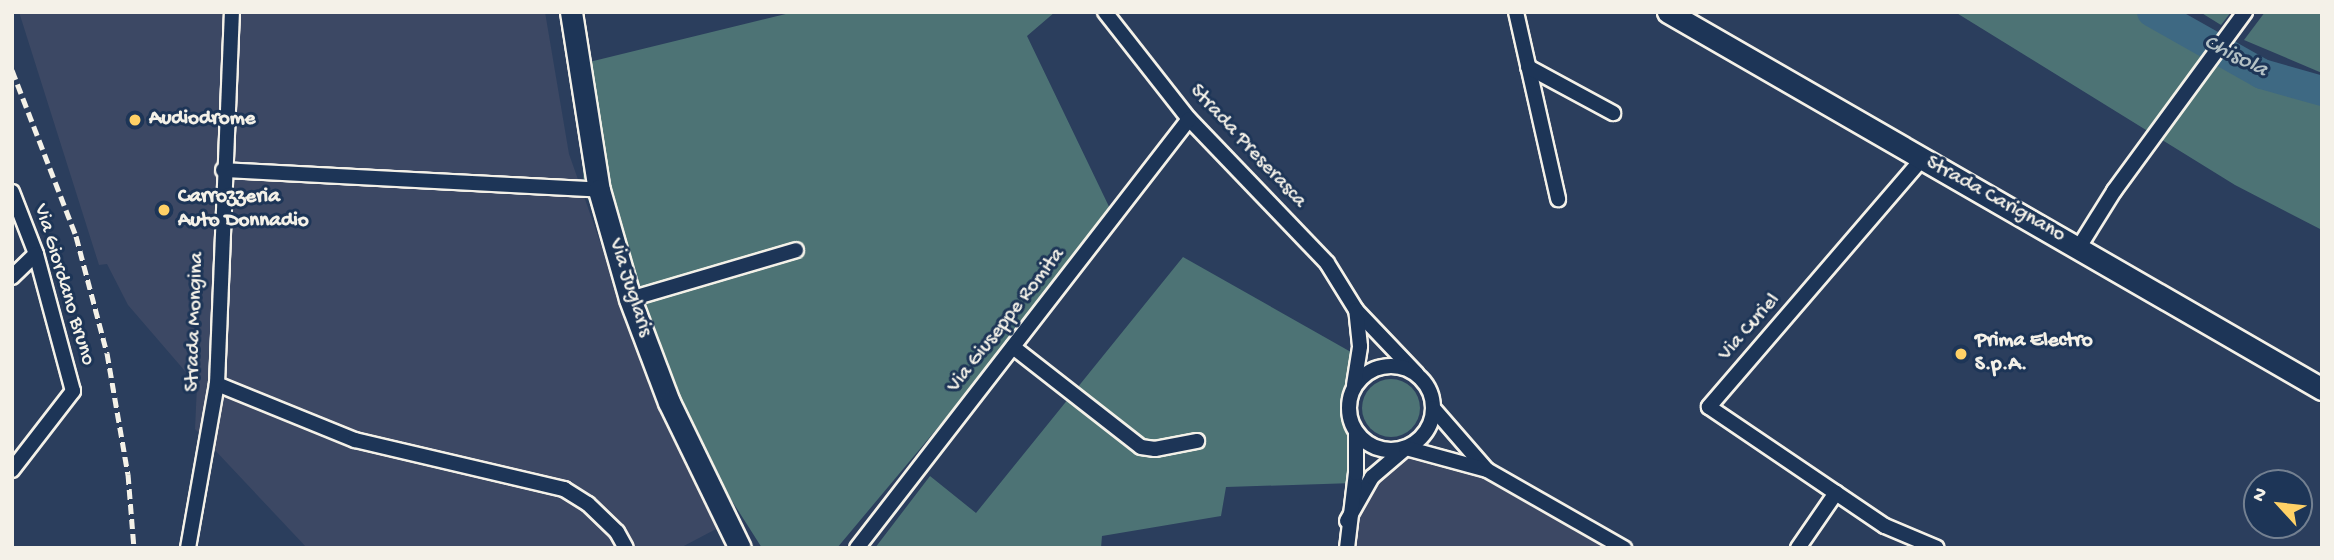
<!DOCTYPE html>
<style>
body{margin:0}
#map{position:relative;width:2334px;height:560px;overflow:hidden;background:#2b3e5d;font-family:"Gochi Hand",sans-serif}
div>[style]{position:absolute}
[style*='--x']{left:calc(var(--x)*1px);top:calc(var(--y)*1px);width:calc(var(--w)*1px);rotate:calc(var(--a)*1deg)}
.built>*{inset:0;background:#3c4864}
.green>*{inset:0;background:#4d7375}
.round{border-radius:50%}
.river>*{height:30px;margin:-15px;padding:0 15px;transform-origin:15px;border-radius:15px;background:#3e6983}
.roads{filter:drop-shadow(2px 0 #f4f1e8) drop-shadow(-2px 0 #f4f1e8) drop-shadow(0 2px #f4f1e8) drop-shadow(0 -2px #f4f1e8)}
.street>*{height:14px;margin:-7px;padding:0 7px;transform-origin:7px;border-radius:7px;background:#1d3557}
.street>.ring{margin:-7px;padding:0;box-sizing:content-box;background:none;border:14px solid #1d3557;border-radius:50%}
.secondary>*{height:21px;margin:-10.5px;padding:0 10.5px;transform-origin:10.5px;border-radius:10.5px;background:#1d3557}
.rail>*{height:5px;margin-top:-2.5px;transform-origin:0;background:repeating-linear-gradient(90deg,#f4f1e8 0 10px,transparent 0 15px)}
.dots>*{width:19px;height:19px;translate:-50% -50%;box-sizing:border-box;border:4px solid #1d3557;border-radius:50%}
span{translate:-50% -50%;white-space:nowrap;text-align:center;line-height:1.15;-webkit-text-stroke:6px #1d3557;paint-order:stroke}
.poi-label{font-size:21px;color:#f4f1e8;font-weight:700}
.left{translate:0 -50%;text-align:left}
.street-label{font-size:21px;color:#f4f1e8}
.water-label{font-size:23px;color:#b4c1c5;font-style:italic}
.frame{position:absolute;inset:0;border:14px solid #f4f1e8;pointer-events:none}
.north{position:absolute;left:2243px;top:469px;width:70px;height:70px;box-sizing:border-box;background:#1d3557;border:2px solid #738091;border-radius:50%;rotate:297deg;font-size:19px;font-weight:700;line-height:28px;text-align:center;color:#f4f1e8}
.north::after{content:'';display:block;margin:auto;width:24px;height:32px;background:#ffd166;clip-path:polygon(50% 0,100% 100%,50% 72%,0 100%)}
</style>
<div id="map">
<div class="built">
<i style="clip-path:polygon(19px 12px,545px 12px,569px 154px,658px 406px,718px 528px,680px 548px,307px 548px,195px 429px,197px 385px,128px 305px,107px 264px,99px 265px)"></i>
<i style="clip-path:polygon(1406px 448px,1487px 470px,1624px 548px,1347px 548px,1347px 521px,1372px 477px)"></i>
</div>
<div class="green">
<i style="clip-path:polygon(794px 12px,1055px 12px,1027px 36px,1114px 217px,837px 548px,762px 548px,669px 402px,584px 189px,577px 65px)"></i>
<i style="clip-path:polygon(1955px 12px,2152px 12px,2262px 74px,2322px 95px,2322px 230px,2235px 185px)"></i>
<i style="clip-path:polygon(2200px 12px,2231px 12px,2221px 25px)"></i>
<i style="clip-path:polygon(2265px 12px,2322px 12px,2322px 73px,2244px 40px)"></i>
<i style="clip-path:polygon(1183px 257px,1358px 356px,1354px 483px,1226px 487px,1221px 516px,1102px 536px,1101px 548px,875px 548px,930px 476px,976px 513px)"></i>
<i class="round" style="left:1362px;top:379px;width:58px;height:58px"></i>
</div>
<div class="river">
<i style="--x:2152;--y:12;--w:126;--a:29.4"></i>
<i style="--x:2262;--y:74;--w:62;--a:15.8"></i>
</div>
<div class="roads">
<div class="street">
<i style="--x:1105;--y:12;--w:136;--a:51.9"></i>
<i style="--x:1189;--y:119;--w:199;--a:46.2"></i>
<i style="--x:1327;--y:263;--w:55;--a:58.3"></i>
<i style="--x:1356;--y:310;--w:88;--a:46.4"></i>
<i style="--x:1516;--y:12;--w:192;--a:77.3"></i>
<i style="--x:1528;--y:67;--w:97;--a:28.4"></i>
<i style="--x:1922;--y:159;--w:327;--a:130.7"></i>
<i style="--x:1709;--y:407;--w:212;--a:34.1"></i>
<i style="--x:1885;--y:526;--w:56;--a:22.9"></i>
<i style="--x:223;--y:170;--w:377;--a:3"></i>
<i style="--x:12;--y:192;--w:66;--a:68.8"></i>
<i style="--x:36;--y:254;--w:142;--a:74.9"></i>
<i style="--x:73;--y:391;--w:100;--a:127.7"></i>
<i style="--x:2079;--y:247;--w:66;--a:-58"></i>
<i style="--x:2114;--y:191;--w:222;--a:-53.8"></i>
<i style="--x:12;--y:277;--w:33;--a:-44"></i>
<i style="--x:630;--y:299;--w:173;--a:-16.4"></i>
<i style="--x:1013;--y:347;--w:162;--a:38"></i>
<i style="--x:1141;--y:447;--w:14;--a:8"></i>
<i style="--x:1155;--y:449;--w:43;--a:-10.8"></i>
<i class="ring" style="left:1349px;top:366px;width:70px;height:70px"></i>
<i style="--x:217;--y:384;--w:149;--a:22.1"></i>
<i style="--x:355;--y:440;--w:215;--a:13.2"></i>
<i style="--x:564;--y:489;--w:28;--a:32"></i>
<i style="--x:588;--y:504;--w:40;--a:44"></i>
<i style="--x:617;--y:532;--w:18;--a:61"></i>
<i style="--x:1354;--y:385;--w:39;--a:-81"></i>
<i style="--x:1360;--y:346;--w:36;--a:-96"></i>
<i style="--x:1433;--y:408;--w:81;--a:49"></i>
<i style="--x:1347;--y:521;--w:51;--a:-60.4"></i>
<i style="--x:1372;--y:477;--w:45;--a:-40.5"></i>
<i style="--x:1406;--y:448;--w:84;--a:15.2"></i>
<i style="--x:1487;--y:470;--w:158;--a:29.7"></i>
<i style="--x:188;--y:548;--w:167;--a:-80"></i>
<i style="--x:217;--y:384;--w:372;--a:-87.7"></i>
<i style="--x:857;--y:548;--w:542;--a:-52.26"></i>
<i style="--x:1347;--y:548;--w:76;--a:-83.2"></i>
<i style="--x:1356;--y:473;--w:41;--a:-90"></i>
<i style="--x:1798;--y:548;--w:67;--a:-55.4"></i>
</div>
<div class="secondary">
<i style="--x:571;--y:12;--w:180;--a:81.1"></i>
<i style="--x:599;--y:190;--w:113;--a:74.1"></i>
<i style="--x:630;--y:299;--w:110;--a:69.3"></i>
<i style="--x:669;--y:402;--w:162;--a:64.1"></i>
<i style="--x:1668;--y:12;--w:755;--a:29.96"></i>
</div>
</div>
<div class="rail">
<i style="--x:12;--y:70;--w:178;--a:68.9"></i>
<i style="--x:76;--y:236;--w:121;--a:75.2"></i>
<i style="--x:107;--y:353;--w:123;--a:80.2"></i>
<i style="--x:128;--y:474;--w:74;--a:85.4"></i>
</div>
<div class="dots">
<i style="left:135px;top:120px;background:#ffd166"></i>
<i style="left:164px;top:210px;background:#ffd166"></i>
<i style="left:1961px;top:354px;background:#ffd166"></i>
</div>
<div class="poi-label">
<span class="left" style="left:149px;top:120px">Audiodrome</span>
<span class="left" style="left:178px;top:210px">Carrozzeria<br>Auto Donnadio</span>
<span class="left" style="left:1975px;top:354px">Prima Electro<br>S.p.A.</span>
</div>
<div class="street-label">
<span style="left:1247px;top:147px;rotate:47deg">Strada Preserasca</span>
<span style="left:1995px;top:200px;rotate:29deg">Strada Carignano</span>
<span style="left:63px;top:285px;rotate:73deg">Via Giordano Bruno</span>
<span style="left:629px;top:288px;rotate:72deg">Via Juglaris</span>
<span style="left:1007px;top:321px;rotate:-52deg">Via Giuseppe Romita</span>
<span style="left:196px;top:322px;rotate:-88deg">Strada Mongina</span>
<span style="left:1750px;top:328px;rotate:-49deg">Via Curiel</span>
</div>
<div class="water-label">
<span style="left:2235px;top:57px;rotate:27deg">Chisola</span>
</div>
<div class="frame"></div>
<div class="north">N</div>
</div>
